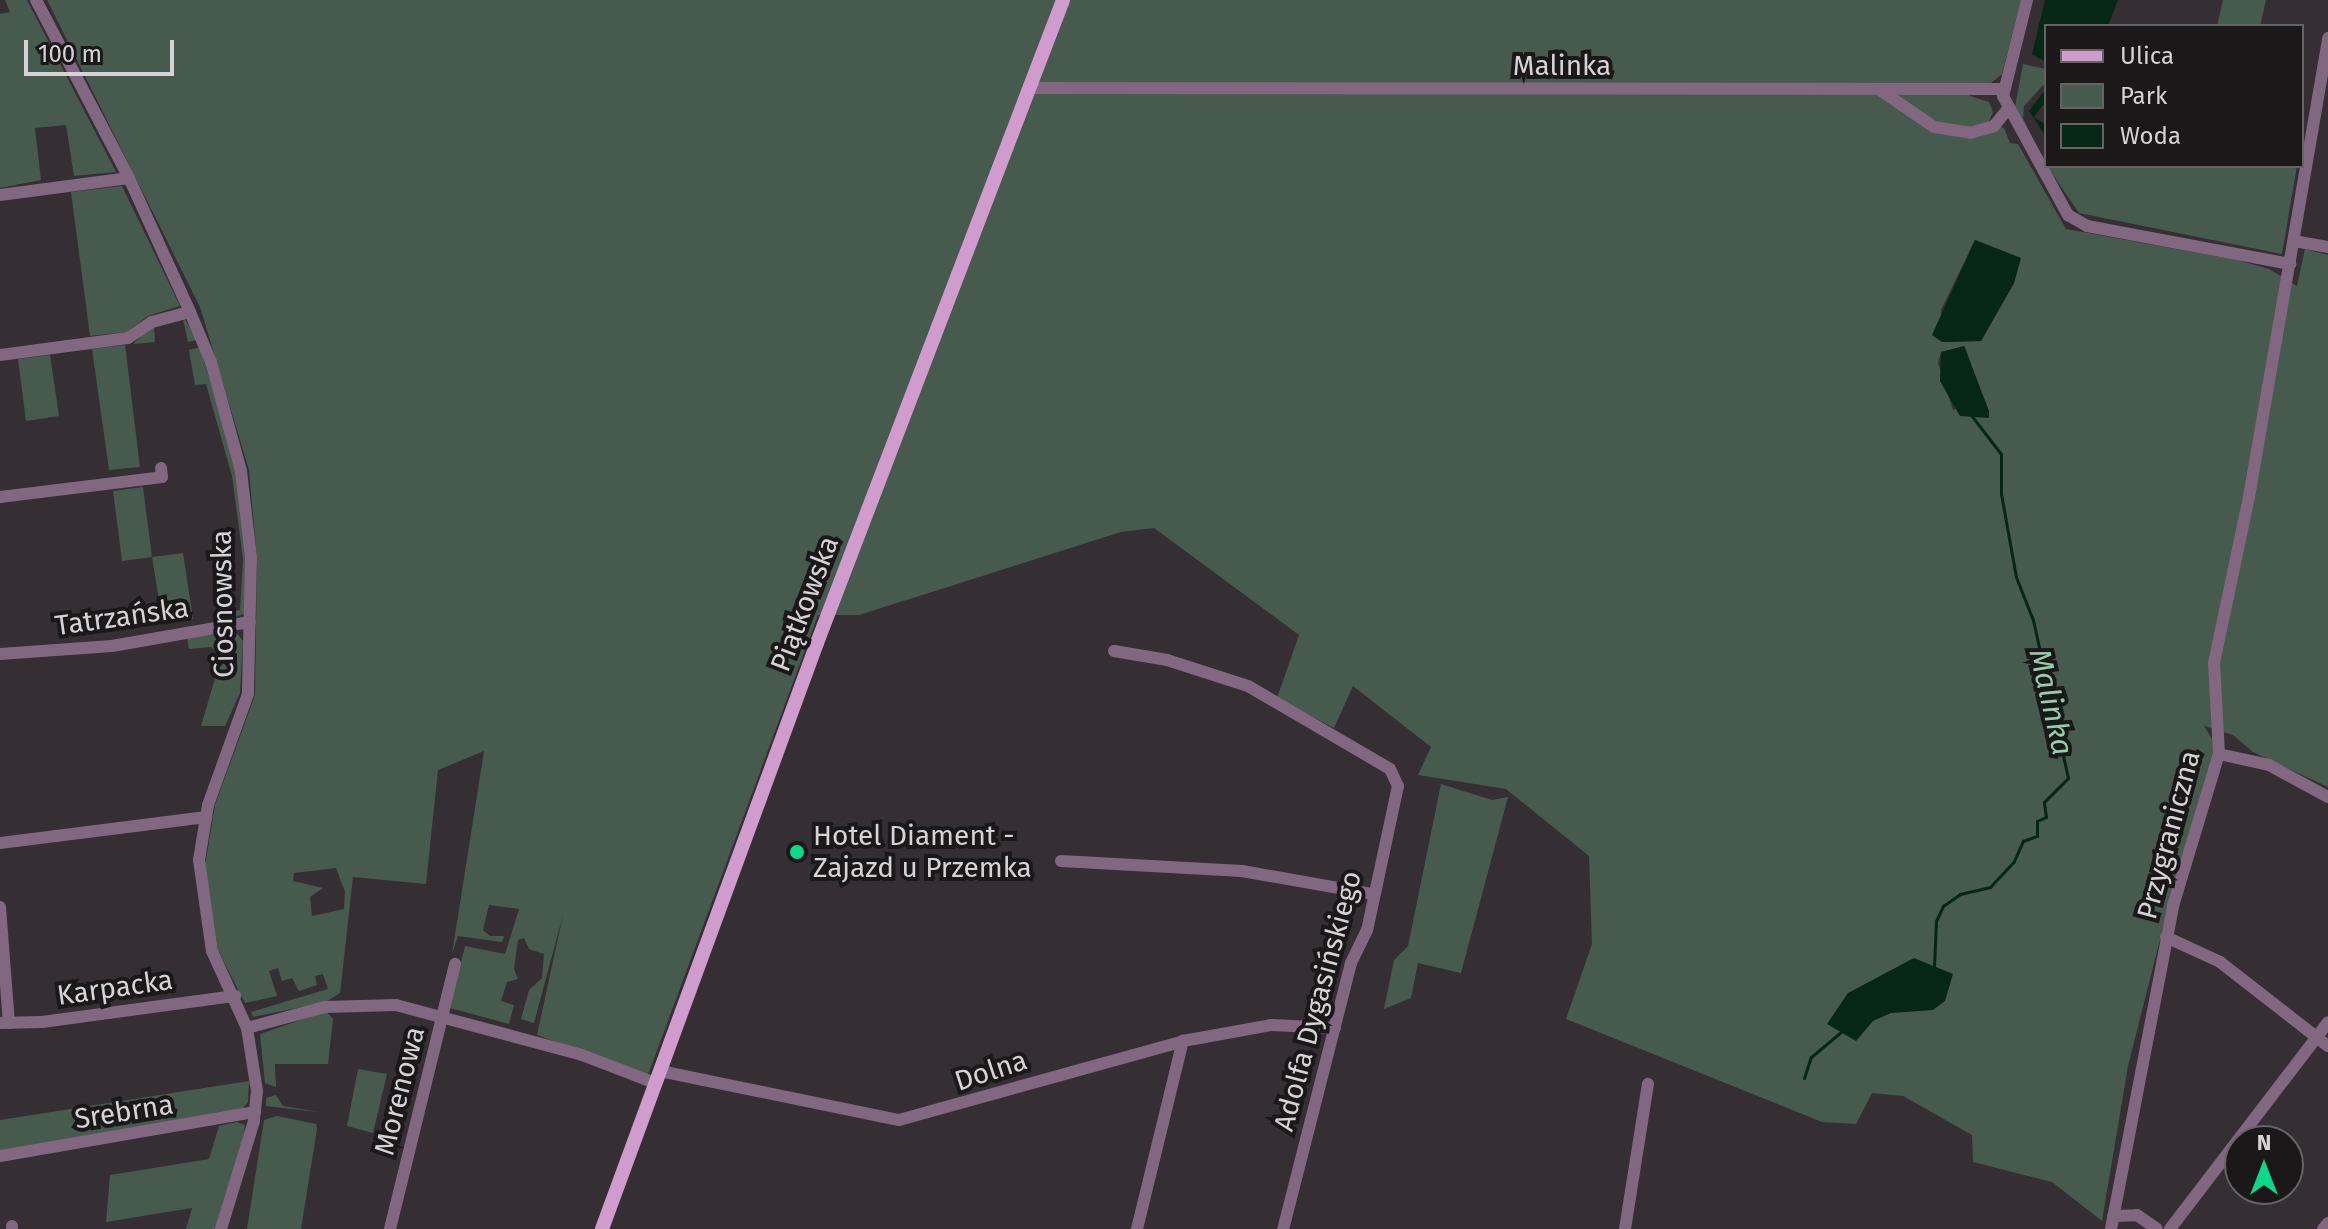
<!DOCTYPE html>
<meta charset="utf-8">
<style>
body{margin:0}
#map{position:relative;width:2328px;height:1229px;overflow:hidden;background:#352f34;font-family:"Fira Sans",sans-serif}
div>[style]{position:absolute}
[style*='--x']{left:calc(var(--x)*1px);top:calc(var(--y)*1px);width:calc(var(--w)*1px);rotate:calc(var(--a)*1deg)}
.green>*{inset:0;background:#465a4e}
.water>*{inset:0;background:#062616}
.stream>*{height:3px;margin:-1.5px;padding:0 1.5px;transform-origin:1.5px;border-radius:1.5px;background:#062616}
.minor>*{height:12px;margin:-6px;padding:0 6px;transform-origin:6px;border-radius:6px;background:#81677f}
.major>*{height:14px;margin:-7px;padding:0 7px;transform-origin:7px;border-radius:7px;background:#d09bcd}
.dots>*{width:22px;height:22px;translate:-50% -50%;box-sizing:border-box;border:4px solid #1b181a;border-radius:50%}
span{translate:-50% -50%;white-space:nowrap;text-align:center;line-height:1.15;-webkit-text-stroke:8px #1b181a;paint-order:stroke}
.street-label{font-size:28px;color:#d6d3d6}
.poi-label{font-size:28px;color:#d6d3d6}
.left{translate:0 -50%;text-align:left}
.water-label{font-size:30px;color:#94cfac;font-style:italic}
.legend{position:absolute;left:2044px;top:24px;width:260px;height:144px;box-sizing:border-box;background:#1b181a;border:2px solid #666365;margin:0;padding:10px 14px;list-style:none;font-size:24px;color:#d6d3d6}
.legend li{display:flex;align-items:center;gap:16px;height:40px}
.legend b{width:40px;border:2px solid #666365}
.north{position:absolute;left:2224px;top:1125px;width:80px;height:80px;box-sizing:border-box;background:#1b181a;border:2px solid #666365;border-radius:50%;rotate:0deg;font-size:22px;font-weight:700;line-height:32px;text-align:center;color:#d6d3d6}
.north::after{content:'';display:block;margin:auto;width:28px;height:36px;background:#0dd98a;clip-path:polygon(50% 0,100% 100%,50% 72%,0 100%)}
.scale{position:absolute;left:24px;top:40px;width:150px;height:36px;box-sizing:border-box;border:4px solid #d6d3d6;border-top:0;padding-left:10px;font-size:24px;line-height:28px;white-space:nowrap;color:#d6d3d6;-webkit-text-stroke:6px #1b181a;paint-order:stroke}
</style>
<div id="map">
<div class="green">
<i style="clip-path:polygon(5px 0,27px 0,116px 172px,74px 176px,66px 125px,35px 128px,41px 180px,0 188px,0 14px,10px 12px)"></i>
<i style="clip-path:polygon(evenodd,47px 0,2021px 0,2002px 74px,1991px 83px,1972px 83px,1970px 96px,1989px 102px,1993px 112px,1989px 122px,2004px 128px,2010px 143px,2018px 144px,2066px 229px,2237px 260px,2269px 269px,2297px 286px,2305px 249px,2328px 255px,2328px 787px,2253px 752px,2233px 735px,2204px 726px,2218px 748px,2167px 912px,2128px 1066px,2102px 1221px,2052px 1182px,1973px 1162px,1972px 1135px,1903px 1096px,1872px 1093px,1856px 1124px,1822px 1122px,1566px 1019px,1592px 944px,1589px 856px,1506px 789px,1418px 775px,1431px 747px,1353px 686px,1334px 728px,1277px 698px,1299px 635px,1154px 528px,1121px 532px,859px 615px,818px 615px,648px 1075px,537px 1035px,563px 915px,534px 1023px,521px 1019px,529px 990px,542px 978px,544px 954px,529px 949px,524px 938px,518px 940px,514px 969px,518px 979px,507px 982px,501px 1001px,514px 1005px,509px 1024px,450px 1008px,465px 946px,505px 954px,519px 909px,489px 905px,483px 930px,490px 936px,504px 936px,502px 942px,458px 936px,452px 954px,484px 751px,438px 770px,426px 884px,353px 877px,340px 993px,326px 1002px,253px 1017px,251px 1012px,328px 989px,323px 974px,315px 976px,317px 985px,299px 991px,292px 978px,282px 981px,278px 968px,269px 971px,277px 996px,245px 1003px,218px 950px,205px 866px,215px 805px,255px 695px,257px 559px,249px 470px,200px 307px,47px 0,1975px 240px,2020px 258px,2014px 283px,1981px 341px,1942px 342px,1941px 310px,1975px 240px,47px 0,1965px 347px,1983px 397px,1953px 410px,1938px 363px,1941px 352px,1965px 347px,47px 0,336px 868px,345px 892px,344px 909px,312px 916px,310px 897px,323px 888px,293px 881px,294px 873px,336px 868px)"></i>
<i style="clip-path:polygon(2223px 0,2266px 0,2260px 26px,2217px 26px)"></i>
<i style="clip-path:polygon(2023px 64px,2046px 69px,2046px 82px,2024px 106px,2023px 118px,2034px 142px,2015px 107px)"></i>
<i style="clip-path:polygon(2047px 166px,2297px 166px,2282px 254px,2079px 213px)"></i>
<i style="clip-path:polygon(122px 186px,180px 306px,148px 316px,126px 332px,90px 336px,71px 192px)"></i>
<i style="clip-path:polygon(184px 318px,198px 340px,188px 342px,183px 319px,154px 326px,155px 342px,133px 344px,150px 327px)"></i>
<i style="clip-path:polygon(125px 345px,140px 467px,109px 470px,92px 349px)"></i>
<i style="clip-path:polygon(200px 347px,237px 472px,247px 559px,244px 614px,223px 621px,219px 615px,240px 610px,243px 559px,232px 476px,206px 384px,195px 385px,189px 350px)"></i>
<i style="clip-path:polygon(50px 355px,59px 416px,26px 421px,18px 359px)"></i>
<i style="clip-path:polygon(143px 487px,152px 557px,183px 553px,193px 619px,163px 624px,152px 557px,122px 561px,113px 491px)"></i>
<i style="clip-path:polygon(235px 631px,243px 641px,240px 693px,225px 726px,201px 726px,221px 658px,211px 647px,189px 649px,187px 638px)"></i>
<i style="clip-path:polygon(1441px 784px,1492px 800px,1508px 797px,1461px 973px,1418px 963px,1411px 998px,1384px 1009px,1394px 960px,1408px 946px)"></i>
<i style="clip-path:polygon(326px 1011px,333px 1019px,328px 1064px,275px 1064px,276px 1087px,265px 1083px,260px 1034px)"></i>
<i style="clip-path:polygon(358px 1069px,387px 1074px,373px 1133px,347px 1126px)"></i>
<i style="clip-path:polygon(249px 1081px,248px 1102px,240px 1111px,0 1151px,0 1120px)"></i>
<i style="clip-path:polygon(276px 1095px,283px 1106px,319px 1112px,266px 1106px,266px 1098px)"></i>
<i style="clip-path:polygon(277px 1116px,316px 1124px,317px 1129px,301px 1229px,247px 1229px,264px 1120px)"></i>
<i style="clip-path:polygon(237px 1122px,245px 1125px,244px 1134px,215px 1229px,186px 1229px,192px 1208px,106px 1222px,110px 1175px,209px 1159px,219px 1126px)"></i>
</div>
<div class="water">
<i style="clip-path:polygon(2045px 0,2118px 0,2108px 26px,2046px 26px,2046px 62px,2032px 54px)"></i>
<i style="clip-path:polygon(2046px 89px,2046px 101px,2034px 117px,2046px 125px,2046px 137px,2029px 111px)"></i>
<i style="clip-path:polygon(1975px 240px,2021px 258px,2014px 283px,1981px 341px,1942px 342px,1932px 335px)"></i>
<i style="clip-path:polygon(1964px 346px,1989px 411px,1989px 418px,1960px 416px,1940px 381px,1941px 352px)"></i>
<i style="clip-path:polygon(1914px 958px,1953px 974px,1945px 1001px,1933px 1010px,1891px 1013px,1873px 1021px,1856px 1041px,1827px 1024px,1848px 993px)"></i>
</div>
<div class="stream">
<i style="--x:1934;--y:967;--w:46;--a:-87.5"></i>
<i style="--x:1936;--y:921;--w:17;--a:-65"></i>
<i style="--x:1943;--y:906;--w:21;--a:-35"></i>
<i style="--x:1960;--y:894;--w:31;--a:-13"></i>
<i style="--x:1990;--y:887;--w:35;--a:-47"></i>
<i style="--x:2014;--y:861;--w:22;--a:-66"></i>
<i style="--x:2023;--y:841;--w:15;--a:-20"></i>
<i style="--x:2037;--y:836;--w:15;--a:-90"></i>
<i style="--x:2037;--y:821;--w:10;--a:-24"></i>
<i style="--x:2046;--y:817;--w:15;--a:-98"></i>
<i style="--x:2044;--y:802;--w:34;--a:-45"></i>
<i style="--x:2068;--y:778;--w:162;--a:-102.5"></i>
<i style="--x:2033;--y:620;--w:46;--a:-111.6"></i>
<i style="--x:2016;--y:577;--w:84;--a:-100.2"></i>
<i style="--x:2001;--y:494;--w:40;--a:-90"></i>
<i style="--x:2001;--y:454;--w:49;--a:-127.6"></i>
<i style="--x:1804;--y:1078;--w:22;--a:-72"></i>
<i style="--x:1811;--y:1057;--w:40;--a:-40"></i>
</div>
<div class="minor">
<i style="--x:36;--y:0;--w:201;--a:62.4"></i>
<i style="--x:129;--y:178;--w:147;--a:65.5"></i>
<i style="--x:190;--y:312;--w:54;--a:67.2"></i>
<i style="--x:211;--y:362;--w:113;--a:74.6"></i>
<i style="--x:241;--y:471;--w:88;--a:83.4"></i>
<i style="--x:251;--y:558;--w:136;--a:91.3"></i>
<i style="--x:248;--y:694;--w:118;--a:109.8"></i>
<i style="--x:208;--y:805;--w:56;--a:99.3"></i>
<i style="--x:199;--y:860;--w:92;--a:81.9"></i>
<i style="--x:212;--y:951;--w:85;--a:65.6"></i>
<i style="--x:247;--y:1028;--w:64;--a:81"></i>
<i style="--x:257;--y:1091;--w:30;--a:96"></i>
<i style="--x:254;--y:1121;--w:113;--a:107"></i>
<i style="--x:2027;--y:0;--w:99;--a:104"></i>
<i style="--x:2003;--y:96;--w:136;--a:61.4"></i>
<i style="--x:2068;--y:215;--w:22;--a:30"></i>
<i style="--x:2087;--y:226;--w:207;--a:10.6"></i>
<i style="--x:1029;--y:88;--w:974;--a:0.06"></i>
<i style="--x:1880;--y:90;--w:65;--a:34.4"></i>
<i style="--x:1934;--y:127;--w:36;--a:9"></i>
<i style="--x:1970;--y:133;--w:25;--a:-16"></i>
<i style="--x:1994;--y:126;--w:21;--a:-51"></i>
<i style="--x:0;--y:195;--w:130;--a:-7.5"></i>
<i style="--x:2294;--y:241;--w:35;--a:10"></i>
<i style="--x:0;--y:355;--w:129;--a:-7.6"></i>
<i style="--x:128;--y:338;--w:29;--a:-34"></i>
<i style="--x:152;--y:322;--w:39;--a:-15"></i>
<i style="--x:0;--y:497;--w:163;--a:-7"></i>
<i style="--x:162;--y:477;--w:9;--a:-96"></i>
<i style="--x:1114;--y:651;--w:54;--a:9.6"></i>
<i style="--x:1167;--y:660;--w:85;--a:17.8"></i>
<i style="--x:1248;--y:686;--w:164;--a:30.3"></i>
<i style="--x:1390;--y:769;--w:19;--a:65"></i>
<i style="--x:1398;--y:786;--w:147;--a:102.1"></i>
<i style="--x:1367;--y:930;--w:37;--a:116"></i>
<i style="--x:1351;--y:963;--w:275;--a:104.3"></i>
<i style="--x:0;--y:654;--w:112;--a:-4.1"></i>
<i style="--x:112;--y:646;--w:140;--a:-9.9"></i>
<i style="--x:2219;--y:754;--w:51;--a:12.4"></i>
<i style="--x:2269;--y:765;--w:67;--a:28.5"></i>
<i style="--x:0;--y:843;--w:208;--a:-7.2"></i>
<i style="--x:1061;--y:861;--w:181;--a:3.2"></i>
<i style="--x:1242;--y:871;--w:133;--a:10"></i>
<i style="--x:0;--y:907;--w:116;--a:85.6"></i>
<i style="--x:2166;--y:937;--w:60;--a:24.8"></i>
<i style="--x:2220;--y:962;--w:137;--a:37.9"></i>
<i style="--x:0;--y:1023;--w:42;--a:-1.4"></i>
<i style="--x:42;--y:1022;--w:195;--a:-7.7"></i>
<i style="--x:247;--y:1028;--w:81;--a:-15.1"></i>
<i style="--x:325;--y:1007;--w:71;--a:-1.6"></i>
<i style="--x:396;--y:1005;--w:193;--a:15"></i>
<i style="--x:582;--y:1055;--w:78;--a:21"></i>
<i style="--x:660;--y:1071;--w:244;--a:11.6"></i>
<i style="--x:899;--y:1120;--w:295;--a:-15.5"></i>
<i style="--x:1183;--y:1041;--w:89;--a:-10.3"></i>
<i style="--x:1271;--y:1025;--w:64;--a:2.7"></i>
<i style="--x:0;--y:1156;--w:259;--a:-9.8"></i>
<i style="--x:2113;--y:1216;--w:24;--a:-2"></i>
<i style="--x:2137;--y:1215;--w:24;--a:35"></i>
<i style="--x:12;--y:1226;--w:3;--a:90"></i>
<i style="--x:390;--y:1229;--w:273;--a:-76.2"></i>
<i style="--x:1137;--y:1229;--w:194;--a:-76.3"></i>
<i style="--x:1625;--y:1229;--w:147;--a:-81"></i>
<i style="--x:2111;--y:1229;--w:329;--a:-79.1"></i>
<i style="--x:2173;--y:906;--w:159;--a:-73.2"></i>
<i style="--x:2219;--y:754;--w:91;--a:-93.1"></i>
<i style="--x:2214;--y:663;--w:170;--a:-78.1"></i>
<i style="--x:2249;--y:497;--w:466;--a:-80.2"></i>
<i style="--x:2170;--y:1229;--w:260;--a:-52.6"></i>
<i style="--x:2323;--y:1229;--w:8;--a:-50"></i>
</div>
<div class="major">
<i style="--x:602;--y:1229;--w:624;--a:-69.85"></i>
<i style="--x:817;--y:643;--w:688;--a:-69.06"></i>
</div>
<div class="dots">
<i style="left:797px;top:852px;background:#0dd98a"></i>
</div>
<div class="street-label">
<span style="left:1562px;top:66px">Malinka</span>
<span style="left:223px;top:604px;rotate:-91deg">Ciosnowska</span>
<span style="left:805px;top:604px;rotate:-69deg">Piątkowska</span>
<span style="left:122px;top:617px;rotate:-8deg">Tatrzańska</span>
<span style="left:2169px;top:835px;rotate:-75deg">Przygraniczna</span>
<span style="left:115px;top:988px;rotate:-8deg">Karpacka</span>
<span style="left:1318px;top:1001px;rotate:-75deg">Adolfa Dygasińskiego</span>
<span style="left:991px;top:1071px;rotate:-18deg">Dolna</span>
<span style="left:400px;top:1091px;rotate:-76deg">Morenowa</span>
<span style="left:124px;top:1112px;rotate:-9deg">Srebrna</span>
</div>
<div class="poi-label">
<span class="left" style="left:813px;top:852px">Hotel Diament -<br>Zajazd u Przemka</span>
</div>
<div class="water-label">
<span style="left:2051px;top:702px;rotate:77deg">Malinka</span>
</div>
<ul class="legend">
<li><b style="height:10px;background:#d09bcd"></b>Ulica</li>
<li><b style="height:22px;background:#465a4e"></b>Park</li>
<li><b style="height:22px;background:#062616"></b>Woda</li>
</ul>
<div class="north">N</div>
<div class="scale">100 m</div>
</div>
